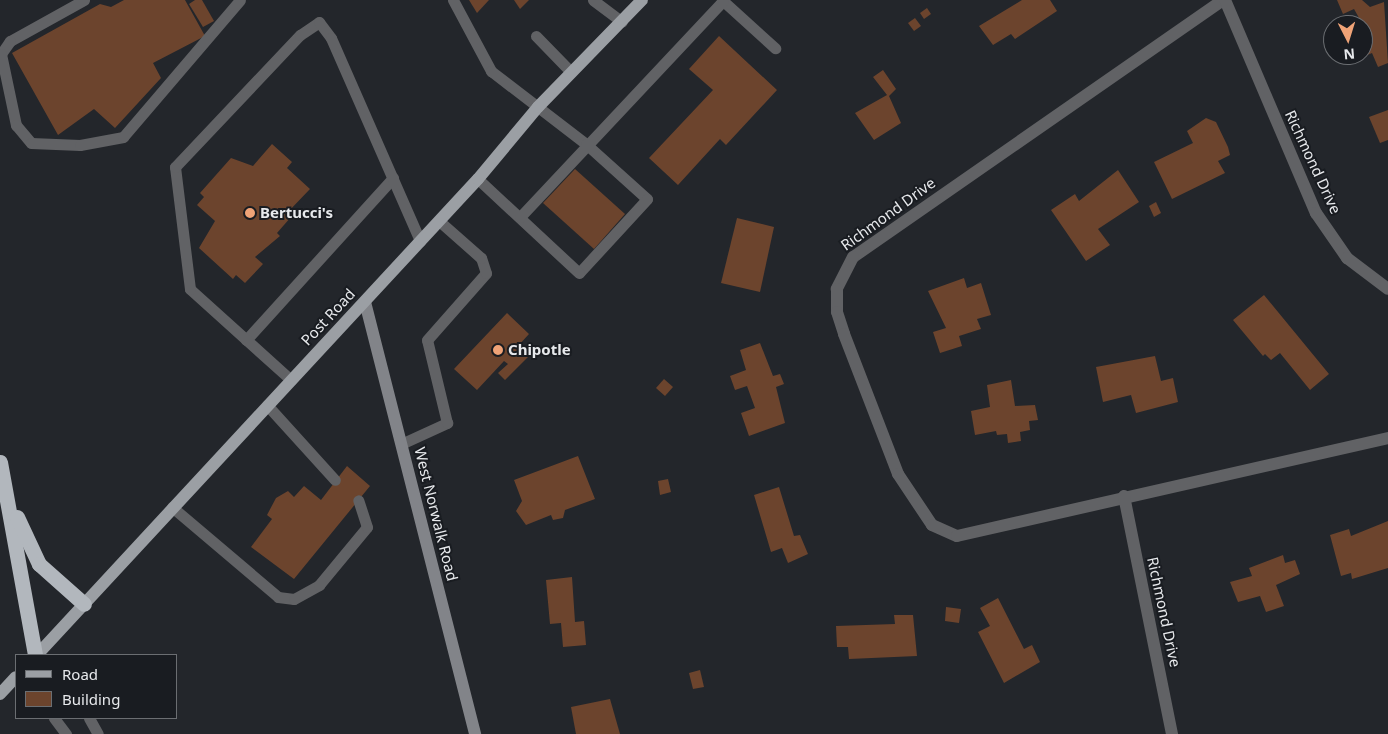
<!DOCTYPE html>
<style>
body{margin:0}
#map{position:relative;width:1388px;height:734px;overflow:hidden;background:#23262b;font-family:"Noto Sans",sans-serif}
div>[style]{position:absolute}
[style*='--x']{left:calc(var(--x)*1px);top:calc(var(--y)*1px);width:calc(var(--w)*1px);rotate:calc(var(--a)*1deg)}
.building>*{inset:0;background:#6c442d}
.lane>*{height:11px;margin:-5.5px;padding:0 5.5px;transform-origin:5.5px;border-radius:5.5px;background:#616265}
.street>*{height:12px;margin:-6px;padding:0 6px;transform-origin:6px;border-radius:6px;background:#616265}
.secondary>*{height:12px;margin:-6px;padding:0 6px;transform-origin:6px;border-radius:6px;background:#828489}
.primary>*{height:12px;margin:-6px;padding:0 6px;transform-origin:6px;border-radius:6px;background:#9b9fa4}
.highway>*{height:15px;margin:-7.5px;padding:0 7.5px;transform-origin:7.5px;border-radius:7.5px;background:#b2b7bd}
.dots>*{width:14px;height:14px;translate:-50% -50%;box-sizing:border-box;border:2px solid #191c21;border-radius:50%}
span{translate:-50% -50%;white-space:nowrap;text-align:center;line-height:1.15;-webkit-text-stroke:4px #191c21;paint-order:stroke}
.street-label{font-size:15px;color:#e7e9ec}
.poi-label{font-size:15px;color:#e7e9ec;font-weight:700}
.left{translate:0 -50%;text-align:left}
.legend{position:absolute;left:15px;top:654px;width:162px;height:65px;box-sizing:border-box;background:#191c21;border:1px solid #6b6e72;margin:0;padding:6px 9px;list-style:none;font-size:15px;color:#e7e9ec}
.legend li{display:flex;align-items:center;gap:10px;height:25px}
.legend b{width:25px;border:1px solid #6b6e72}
.north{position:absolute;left:1323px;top:15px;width:50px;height:50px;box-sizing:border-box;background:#191c21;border:1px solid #6b6e72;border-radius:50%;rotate:175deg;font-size:14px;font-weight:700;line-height:20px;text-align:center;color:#e7e9ec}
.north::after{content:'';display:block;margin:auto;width:18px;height:22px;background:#efa377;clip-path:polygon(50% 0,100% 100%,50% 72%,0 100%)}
</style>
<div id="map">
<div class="building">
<i style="clip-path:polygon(124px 0,185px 0,205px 36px,153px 63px,161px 78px,115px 128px,94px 109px,58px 135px,12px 53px,100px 4px,111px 7px)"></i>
<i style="clip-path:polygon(195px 0,202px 0,214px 21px,203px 27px,189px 4px)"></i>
<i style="clip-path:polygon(469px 0,489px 0,477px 13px)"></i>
<i style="clip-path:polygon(514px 0,529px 0,520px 9px)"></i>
<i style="clip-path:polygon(1022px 0,1050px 0,1057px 11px,1015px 39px,1011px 34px,993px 45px,979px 26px)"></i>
<i style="clip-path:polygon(1337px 0,1362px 0,1370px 7px,1384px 2px,1388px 63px,1378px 67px,1372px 53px,1365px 56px,1363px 25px,1354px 9px,1343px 14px)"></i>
<i style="clip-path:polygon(927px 8px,931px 14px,924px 19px,920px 13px)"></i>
<i style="clip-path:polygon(915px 18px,921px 26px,914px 31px,908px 23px)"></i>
<i style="clip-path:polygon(719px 36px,777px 90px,726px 145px,720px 139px,678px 185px,649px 158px,713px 90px,689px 69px)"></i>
<i style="clip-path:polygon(883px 70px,896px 89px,889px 96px,901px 123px,874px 140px,855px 113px,887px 95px,873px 77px)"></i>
<i style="clip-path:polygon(1388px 110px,1388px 140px,1380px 143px,1369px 117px)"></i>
<i style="clip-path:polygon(1206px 118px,1216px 122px,1228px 147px,1230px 155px,1218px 161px,1225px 173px,1172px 199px,1154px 162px,1193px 143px,1187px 131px)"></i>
<i style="clip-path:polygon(272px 144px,292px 162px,287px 168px,310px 189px,287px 213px,291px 217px,277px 233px,280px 236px,255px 257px,263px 264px,245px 283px,236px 275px,233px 279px,199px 248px,215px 221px,197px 205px,204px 197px,200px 193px,231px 158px,253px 166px)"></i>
<i style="clip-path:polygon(575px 169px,625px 214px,594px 249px,543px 203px)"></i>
<i style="clip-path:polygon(1118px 170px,1139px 202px,1098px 229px,1110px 245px,1086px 261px,1051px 210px,1075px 194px,1079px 201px)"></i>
<i style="clip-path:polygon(1156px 202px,1161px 213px,1154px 217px,1149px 206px)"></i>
<i style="clip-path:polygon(737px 218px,774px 227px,760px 292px,721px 283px)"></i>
<i style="clip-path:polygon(964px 278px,967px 288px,981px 283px,991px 315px,977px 319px,981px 329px,959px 336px,962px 346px,940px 353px,933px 332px,946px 328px,928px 291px)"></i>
<i style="clip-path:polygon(1264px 295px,1329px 374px,1310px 390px,1280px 353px,1271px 360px,1265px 354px,1263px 356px,1233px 320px)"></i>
<i style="clip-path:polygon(507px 313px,529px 334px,518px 346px,530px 355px,505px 380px,498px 373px,508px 364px,504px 361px,477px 390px,454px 369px)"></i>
<i style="clip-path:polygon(760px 343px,773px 376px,780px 374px,784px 384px,776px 387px,785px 423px,749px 436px,741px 413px,755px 408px,747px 386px,735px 390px,730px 376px,746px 370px,740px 350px)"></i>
<i style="clip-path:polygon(1155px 356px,1161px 381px,1173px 378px,1178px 402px,1136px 413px,1131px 395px,1103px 402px,1096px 367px)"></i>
<i style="clip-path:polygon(664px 379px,673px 387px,665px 396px,656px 388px)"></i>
<i style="clip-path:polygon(1011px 380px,1015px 406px,1035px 405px,1038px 420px,1029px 421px,1030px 430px,1020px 432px,1021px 441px,1008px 443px,1007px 434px,997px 435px,996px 431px,975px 435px,971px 411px,990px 407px,987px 385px)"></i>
<i style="clip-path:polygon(578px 456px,595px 499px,565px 510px,563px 518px,553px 520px,551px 515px,526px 525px,516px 511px,522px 501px,514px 480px)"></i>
<i style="clip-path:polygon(347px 466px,370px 486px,294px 579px,251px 547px,272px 519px,267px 515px,276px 498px,288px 491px,294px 497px,304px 486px,321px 500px)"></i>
<i style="clip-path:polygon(668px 479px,671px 492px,660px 495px,658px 481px)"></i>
<i style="clip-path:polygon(779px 487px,794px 536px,800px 535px,808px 554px,788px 563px,782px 548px,771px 552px,754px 495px)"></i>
<i style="clip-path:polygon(1388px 521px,1388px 568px,1352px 579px,1351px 573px,1341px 576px,1330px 535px,1349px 529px,1351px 536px)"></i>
<i style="clip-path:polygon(1283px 555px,1285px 563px,1295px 560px,1300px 574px,1276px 585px,1284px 606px,1266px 612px,1260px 596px,1238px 602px,1230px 582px,1252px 576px,1249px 568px)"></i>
<i style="clip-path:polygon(572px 577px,575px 622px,584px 621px,586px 645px,563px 647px,561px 623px,550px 624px,546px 580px)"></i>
<i style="clip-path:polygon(998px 598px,1024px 649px,1032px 645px,1040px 662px,1004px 683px,978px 632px,990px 626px,980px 608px)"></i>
<i style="clip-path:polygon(946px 607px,961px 609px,959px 623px,945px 621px)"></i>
<i style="clip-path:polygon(894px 615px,913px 615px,917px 656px,849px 659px,848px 647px,837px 647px,836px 626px,895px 624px)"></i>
<i style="clip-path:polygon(700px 670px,704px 687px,693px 689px,689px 673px)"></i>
<i style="clip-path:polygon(610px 699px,620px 734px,576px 734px,571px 707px)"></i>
</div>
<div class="lane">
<i style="--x:84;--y:0;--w:85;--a:151"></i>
<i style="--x:10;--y:41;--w:16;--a:125"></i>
<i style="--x:1;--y:54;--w:73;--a:78.1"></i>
<i style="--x:16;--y:125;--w:23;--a:50"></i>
<i style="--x:31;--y:143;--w:49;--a:2.3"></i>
<i style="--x:80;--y:145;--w:44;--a:-10.5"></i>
<i style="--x:123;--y:137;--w:180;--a:-49.5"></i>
<i style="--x:453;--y:0;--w:81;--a:61.8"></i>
<i style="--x:491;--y:71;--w:120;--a:37.5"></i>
<i style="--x:586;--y:144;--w:82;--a:42"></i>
<i style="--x:647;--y:199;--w:100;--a:132.6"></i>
<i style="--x:579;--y:273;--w:138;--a:-137.1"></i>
<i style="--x:593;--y:0;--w:36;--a:37"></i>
<i style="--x:722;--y:0;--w:72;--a:42.2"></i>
<i style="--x:536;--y:36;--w:50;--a:45.8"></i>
<i style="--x:520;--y:217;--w:296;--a:-46.8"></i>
<i style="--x:246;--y:340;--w:219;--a:-47.8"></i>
<i style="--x:291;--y:380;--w:136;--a:-138"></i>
<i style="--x:190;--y:289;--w:123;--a:-97"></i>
<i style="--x:175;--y:167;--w:182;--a:-46.6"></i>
<i style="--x:300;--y:35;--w:23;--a:-34"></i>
<i style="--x:319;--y:22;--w:20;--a:53"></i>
<i style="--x:331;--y:38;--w:222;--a:66.3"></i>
<i style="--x:267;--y:405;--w:101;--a:47.8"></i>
<i style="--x:401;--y:444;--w:51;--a:-24.5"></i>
<i style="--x:447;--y:423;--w:85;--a:-103.5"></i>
<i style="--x:427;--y:340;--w:89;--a:-48.6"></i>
<i style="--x:486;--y:273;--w:16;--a:-108"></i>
<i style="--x:481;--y:258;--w:56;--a:-138.6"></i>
<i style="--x:172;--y:507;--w:139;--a:40.3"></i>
<i style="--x:278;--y:597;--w:16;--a:7"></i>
<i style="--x:294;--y:599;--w:29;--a:-29"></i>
<i style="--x:319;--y:585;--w:75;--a:-50.4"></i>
<i style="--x:367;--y:527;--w:28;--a:-108"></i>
<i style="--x:54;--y:718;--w:20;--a:53"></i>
<i style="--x:89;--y:718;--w:18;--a:61"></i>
</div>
<div class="street">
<i style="--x:1223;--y:0;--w:450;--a:145.2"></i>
<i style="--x:853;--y:257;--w:36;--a:117"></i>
<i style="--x:837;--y:289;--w:23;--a:90"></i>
<i style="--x:837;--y:312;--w:23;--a:72"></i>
<i style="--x:844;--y:334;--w:150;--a:68.9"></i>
<i style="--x:898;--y:474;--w:61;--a:56.3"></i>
<i style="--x:932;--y:525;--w:27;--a:24"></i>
<i style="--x:957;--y:536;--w:442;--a:-12.8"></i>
<i style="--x:1225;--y:0;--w:232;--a:66.9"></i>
<i style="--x:1316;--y:213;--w:55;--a:55.4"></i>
<i style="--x:1347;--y:258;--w:51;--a:37.1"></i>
<i style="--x:1124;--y:496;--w:243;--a:78.6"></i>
</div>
<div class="secondary">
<i style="--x:365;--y:302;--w:446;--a:75.7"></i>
</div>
<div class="primary">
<i style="--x:37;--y:655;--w:649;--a:-47.19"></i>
<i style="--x:478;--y:179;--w:94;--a:-50.2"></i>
<i style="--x:538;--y:107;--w:149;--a:-45.8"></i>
<i style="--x:0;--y:694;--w:23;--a:-47"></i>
</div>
<div class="highway">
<i style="--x:0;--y:462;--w:196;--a:79.7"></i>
<i style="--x:17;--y:517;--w:52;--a:64.9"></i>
<i style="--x:39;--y:564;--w:60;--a:41.6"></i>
</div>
<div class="dots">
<i style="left:250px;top:213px;background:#efa377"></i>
<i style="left:498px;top:350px;background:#efa377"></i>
</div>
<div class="street-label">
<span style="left:1313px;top:162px;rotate:65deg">Richmond Drive</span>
<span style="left:888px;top:214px;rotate:-36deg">Richmond Drive</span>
<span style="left:328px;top:317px;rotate:-47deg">Post Road</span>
<span style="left:436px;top:514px;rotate:76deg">West Norwalk Road</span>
<span style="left:1164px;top:612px;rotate:78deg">Richmond Drive</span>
</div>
<div class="poi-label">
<span class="left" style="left:260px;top:213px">Bertucci's</span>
<span class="left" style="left:508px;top:350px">Chipotle</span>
</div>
<ul class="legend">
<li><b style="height:6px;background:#9b9fa4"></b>Road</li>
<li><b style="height:14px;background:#6c442d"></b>Building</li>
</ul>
<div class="north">N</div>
</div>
